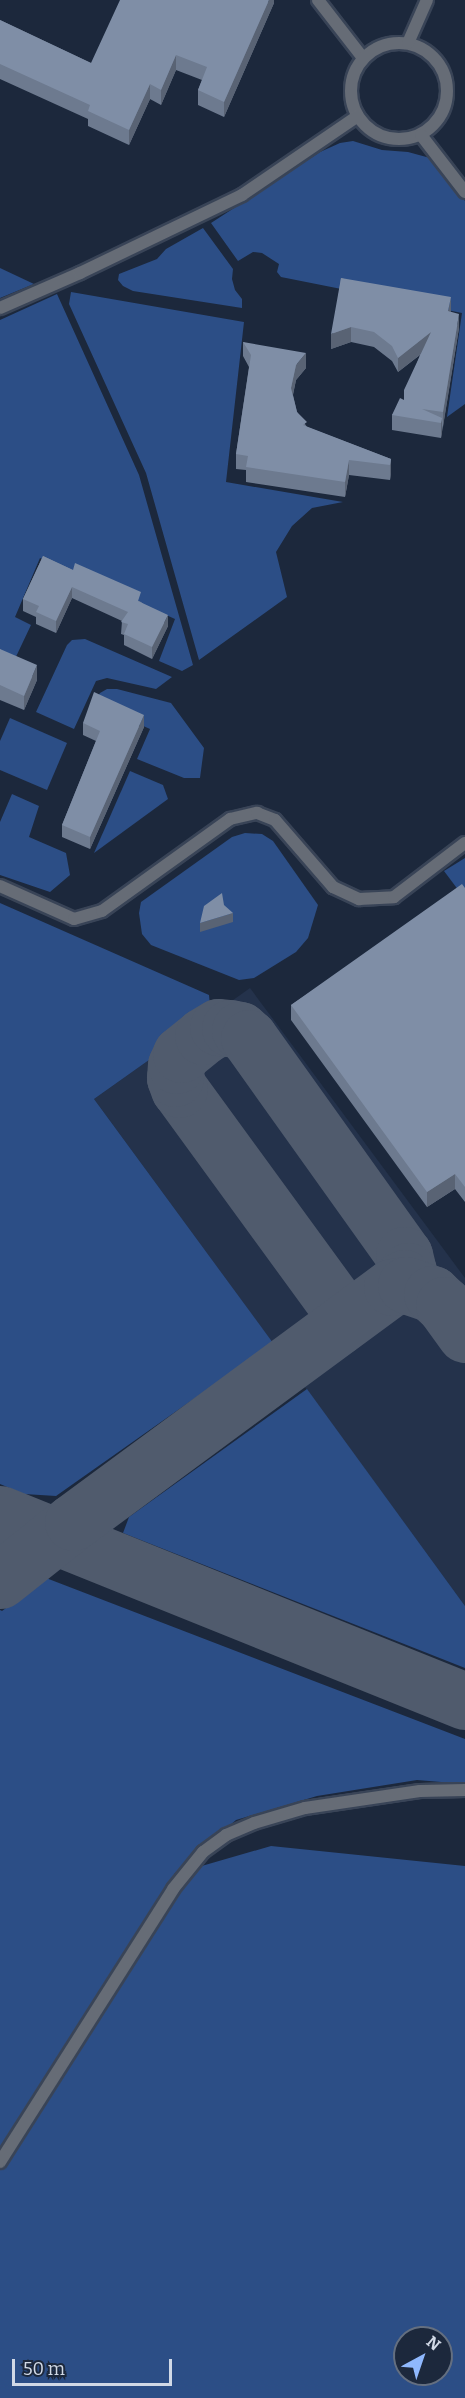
<!DOCTYPE html>
<style>
body{margin:0}
#map{position:relative;width:465px;height:2398px;overflow:hidden;background:#1c283c;font-family:Bitter,serif}
div>[style]{position:absolute}
[style*='--x']{left:calc(var(--x)*1px);top:calc(var(--y)*1px);width:calc(var(--w)*1px);rotate:calc(var(--a)*1deg)}
.built>*{inset:0;background:#24324b}
.green>*{inset:0;background:#2c4e86}
.taxiway>*{height:57px;margin:-28.5px;padding:0 28.5px;transform-origin:28.5px;border-radius:28.5px;background:#505b6d}
.roads{filter:drop-shadow(2px 0 #394457) drop-shadow(-2px 0 #394457) drop-shadow(0 2px #394457) drop-shadow(0 -2px #394457)}
.service>*{height:12px;margin:-6px;padding:0 6px;transform-origin:6px;border-radius:6px;background:#666c76}
.minor>*{height:12px;margin:-6px;padding:0 6px;transform-origin:6px;border-radius:6px;background:#666c76}
.minor>.ring{margin:-6px;padding:0;box-sizing:content-box;background:none;border:12px solid #666c76;border-radius:50%}
.wall>*{inset:0;background:#6d7a8f}
.shaded-wall>*{inset:0;background:#596374}
.building>*{inset:0;background:#7f8ea6}
span{translate:-50% -50%;white-space:nowrap;text-align:center;line-height:1.15;-webkit-text-stroke:6px #1c283c;paint-order:stroke}
.north{position:absolute;left:393px;top:2326px;width:60px;height:60px;box-sizing:border-box;background:#1c283c;border:2px solid #646f80;border-radius:50%;rotate:40deg;font-size:16px;font-weight:700;line-height:24px;text-align:center;color:#d1d9e6}
.north::after{content:'';display:block;margin:auto;width:21px;height:27px;background:#8fb8fd;clip-path:polygon(50% 0,100% 100%,50% 72%,0 100%)}
.scale{position:absolute;left:12px;top:2359px;width:160px;height:27px;box-sizing:border-box;border:3px solid #d1d9e6;border-top:0;padding-left:8px;font-size:18px;line-height:21px;white-space:nowrap;color:#d1d9e6;-webkit-text-stroke:4px #1c283c;paint-order:stroke}
</style>
<div id="map">
<div class="built">
<i style="clip-path:polygon(250px 988px,465px 1278px,465px 1606px,94px 1099px)"></i>
</div>
<div class="green">
<i style="clip-path:polygon(353px 141px,382px 150px,408px 152px,430px 158px,440px 166px,465px 201px,465px 404px,447px 417px,462px 313px,281px 277px,277px 272px,279px 264px,262px 253px,253px 252px,238px 261px,211px 223px,320px 152px,340px 143px)"></i>
<i style="clip-path:polygon(203px 228px,233px 269px,232px 279px,235px 290px,242px 299px,242px 308px,133px 291px,123px 286px,118px 280px,119px 274px,157px 259px,166px 249px)"></i>
<i style="clip-path:polygon(0 268px,34px 284px,0 298px)"></i>
<i style="clip-path:polygon(71px 292px,244px 322px,226px 482px,343px 502px,312px 508px,292px 526px,276px 552px,287px 597px,199px 660px,146px 473px,69px 304px)"></i>
<i style="clip-path:polygon(57px 294px,139px 475px,193px 665px,182px 671px,159px 661px,175px 619px,40px 558px,15px 617px,31px 625px,13px 663px,0 657px,0 320px)"></i>
<i style="clip-path:polygon(85px 639px,172px 677px,156px 689px,107px 678px,96px 681px,74px 729px,36px 712px,67px 645px,72px 640px)"></i>
<i style="clip-path:polygon(107px 689px,117px 689px,171px 703px,204px 748px,200px 778px,184px 778px,137px 759px,150px 729px,94px 704px,100px 693px)"></i>
<i style="clip-path:polygon(10px 718px,67px 743px,47px 790px,0 770px,0 741px)"></i>
<i style="clip-path:polygon(130px 771px,163px 785px,168px 799px,94px 853px)"></i>
<i style="clip-path:polygon(12px 794px,39px 806px,29px 837px,66px 853px,70px 875px,50px 892px,0 875px,0 822px)"></i>
<i style="clip-path:polygon(245px 833px,262px 834px,273px 841px,318px 905px,308px 938px,296px 952px,254px 978px,239px 980px,151px 945px,142px 934px,139px 913px,141px 902px,232px 837px)"></i>
<i style="clip-path:polygon(465px 858px,465px 899px,444px 871px)"></i>
<i style="clip-path:polygon(0 903px,209px 995px,211px 1016px,94px 1099px,273px 1343px,56px 1496px,24px 1494px,0 1484px)"></i>
<i style="clip-path:polygon(307px 1389px,465px 1606px,465px 1668px,123px 1533px,129px 1517px)"></i>
<i style="clip-path:polygon(evenodd,46px 1578px,465px 1739px,465px 1784px,417px 1780px,317px 1796px,236px 1820px,174px 1874px,271px 1846px,465px 1866px,465px 2398px,0 2398px,0 1610px,2px 1611px,46px 1578px,405px 2338px,441px 2338px,441px 2374px,405px 2374px,405px 2338px)"></i>
</div>
<div class="taxiway">
<i style="--x:337;--y:1327;--w:12;--a:-76"></i>
<i style="--x:340;--y:1315;--w:12;--a:-110"></i>
<i style="--x:336;--y:1304;--w:266;--a:-126.1"></i>
<i style="--x:179;--y:1089;--w:12;--a:-110"></i>
<i style="--x:175;--y:1078;--w:13;--a:-86"></i>
<i style="--x:176;--y:1065;--w:12;--a:-66"></i>
<i style="--x:181;--y:1054;--w:28;--a:-39"></i>
<i style="--x:203;--y:1036;--w:17;--a:-31"></i>
<i style="--x:218;--y:1027;--w:12;--a:5"></i>
<i style="--x:230;--y:1028;--w:10;--a:11"></i>
<i style="--x:240;--y:1030;--w:12;--a:42"></i>
<i style="--x:249;--y:1038;--w:267;--a:54.5"></i>
<i style="--x:404;--y:1255;--w:16;--a:76"></i>
<i style="--x:408;--y:1271;--w:8;--a:120"></i>
<i style="--x:404;--y:1278;--w:15;--a:143"></i>
<i style="--x:0;--y:1514;--w:501;--a:21.91"></i>
<i style="--x:0;--y:1580;--w:93;--a:-38.5"></i>
<i style="--x:73;--y:1522;--w:396;--a:-36.4"></i>
<i style="--x:392;--y:1287;--w:14;--a:-8"></i>
<i style="--x:406;--y:1285;--w:28;--a:19"></i>
<i style="--x:432;--y:1294;--w:16;--a:43"></i>
<i style="--x:444;--y:1305;--w:36;--a:54"></i>
</div>
<div class="roads">
<div class="service">
<i style="--x:0;--y:2162;--w:323;--a:-57.6"></i>
<i style="--x:173;--y:1889;--w:48;--a:-51"></i>
<i style="--x:203;--y:1852;--w:29;--a:-36"></i>
<i style="--x:226;--y:1835;--w:30;--a:-23"></i>
<i style="--x:254;--y:1823;--w:53;--a:-16.4"></i>
<i style="--x:305;--y:1808;--w:116;--a:-8.4"></i>
<i style="--x:420;--y:1791;--w:45;--a:-1.3"></i>
</div>
<div class="minor">
<i style="--x:318;--y:0;--w:73;--a:52.2"></i>
<i class="ring" style="left:351px;top:43px;width:84px;height:84px"></i>
<i style="--x:408;--y:43;--w:47;--a:-66.2"></i>
<i style="--x:421;--y:135;--w:72;--a:52.3"></i>
<i style="--x:0;--y:308;--w:87;--a:-23.6"></i>
<i style="--x:80;--y:273;--w:180;--a:-25.7"></i>
<i style="--x:242;--y:195;--w:140;--a:-34.3"></i>
<i style="--x:0;--y:886;--w:81;--a:24"></i>
<i style="--x:74;--y:919;--w:29;--a:-16"></i>
<i style="--x:102;--y:911;--w:158;--a:-35.7"></i>
<i style="--x:230;--y:819;--w:28;--a:-13"></i>
<i style="--x:257;--y:813;--w:19;--a:21"></i>
<i style="--x:275;--y:820;--w:89;--a:49.1"></i>
<i style="--x:333;--y:887;--w:29;--a:25"></i>
<i style="--x:359;--y:899;--w:35;--a:-3"></i>
<i style="--x:394;--y:897;--w:89;--a:-37.3"></i>
</div>
</div>
<div class="wall">
<i style="clip-path:polygon(274px 0,274px 3px,224px 117px,198px 105px,198px 90px,202px 80px,176px 70px,161px 105px,150px 99px,129px 145px,88px 126px,88px 119px,0 79px,0 20px,91px 63px)"></i>
<i style="clip-path:polygon(341px 278px,451px 312px,459px 328px,441px 438px,392px 430px,392px 415px,404px 400px,420px 355px,398px 372px,392px 361px,374px 347px,351px 342px,331px 349px)"></i>
<i style="clip-path:polygon(243px 342px,306px 368px,296px 380px,293px 395px,297px 412px,307px 427px,391px 459px,391px 473px,390px 480px,349px 475px,345px 497px,246px 482px,246px 470px,236px 469px,236px 454px,249px 367px,243px 356px)"></i>
<i style="clip-path:polygon(43px 556px,141px 602px,168px 626px,152px 659px,124px 645px,124px 635px,121px 634px,122px 621px,72px 598px,56px 633px,36px 624px,36px 617px,23px 611px,23px 599px)"></i>
<i style="clip-path:polygon(0 649px,37px 680px,24px 710px,0 700px)"></i>
<i style="clip-path:polygon(83px 723px,144px 727px,90px 849px,62px 837px,62px 825px,96px 741px,83px 735px)"></i>
<i style="clip-path:polygon(465px 888px,465px 1202px,455px 1189px,427px 1207px,291px 1020px,291px 1005px)"></i>
</div>
<div class="shaded-wall">
<i style="clip-path:polygon(269px 0,274px 0,274px 3px,224px 117px,224px 102px)"></i>
<i style="clip-path:polygon(176px 55px,176px 70px,161px 105px,161px 90px)"></i>
<i style="clip-path:polygon(150px 84px,150px 99px,129px 145px,129px 130px)"></i>
<i style="clip-path:polygon(451px 297px,451px 312px,448px 311px)"></i>
<i style="clip-path:polygon(459px 314px,459px 328px,443px 427px,443px 412px)"></i>
<i style="clip-path:polygon(351px 327px,351px 342px,331px 349px,331px 334px)"></i>
<i style="clip-path:polygon(431px 332px,431px 346px,398px 372px,398px 358px)"></i>
<i style="clip-path:polygon(306px 353px,306px 368px,296px 380px,291px 403px,291px 388px,296px 365px)"></i>
<i style="clip-path:polygon(442px 418px,442px 433px,441px 438px,441px 423px)"></i>
<i style="clip-path:polygon(391px 459px,391px 473px,390px 480px,390px 465px)"></i>
<i style="clip-path:polygon(349px 460px,349px 475px,345px 497px,345px 482px)"></i>
<i style="clip-path:polygon(72px 587px,72px 598px,56px 633px,56px 621px)"></i>
<i style="clip-path:polygon(168px 615px,168px 626px,152px 659px,152px 647px)"></i>
<i style="clip-path:polygon(37px 665px,37px 680px,24px 710px,24px 696px)"></i>
<i style="clip-path:polygon(144px 715px,144px 727px,90px 849px,90px 837px)"></i>
<i style="clip-path:polygon(233px 913px,233px 922px,200px 932px,200px 923px)"></i>
<i style="clip-path:polygon(455px 1174px,455px 1189px,427px 1207px,427px 1192px)"></i>
</div>
<div class="building">
<i style="clip-path:polygon(120px 0,269px 0,224px 102px,198px 90px,207px 67px,176px 55px,161px 90px,150px 84px,129px 130px,88px 111px,90px 105px,0 64px,0 20px,91px 63px)"></i>
<i style="clip-path:polygon(341px 278px,451px 297px,448px 311px,459px 314px,443px 412px,422px 409px,442px 418px,441px 423px,392px 415px,400px 398px,404px 400px,404px 390px,431px 332px,398px 358px,392px 346px,374px 332px,351px 327px,331px 334px)"></i>
<i style="clip-path:polygon(243px 342px,306px 353px,296px 365px,291px 388px,297px 412px,307px 422px,303px 425px,391px 459px,390px 465px,349px 460px,345px 482px,246px 467px,248px 456px,236px 454px,251px 355px)"></i>
<i style="clip-path:polygon(43px 556px,73px 570px,75px 563px,141px 592px,138px 601px,168px 615px,152px 647px,124px 634px,128px 624px,121px 622px,128px 612px,72px 587px,56px 621px,36px 612px,39px 606px,23px 599px)"></i>
<i style="clip-path:polygon(0 649px,37px 665px,24px 696px,0 685px)"></i>
<i style="clip-path:polygon(94px 692px,144px 715px,90px 837px,62px 825px,100px 731px,83px 723px)"></i>
<i style="clip-path:polygon(462px 884px,465px 888px,465px 1187px,455px 1174px,427px 1192px,291px 1005px)"></i>
<i style="clip-path:polygon(222px 893px,224px 905px,233px 913px,200px 923px,204px 906px)"></i>
</div>
<div class="north">N</div>
<div class="scale">50 m</div>
</div>
